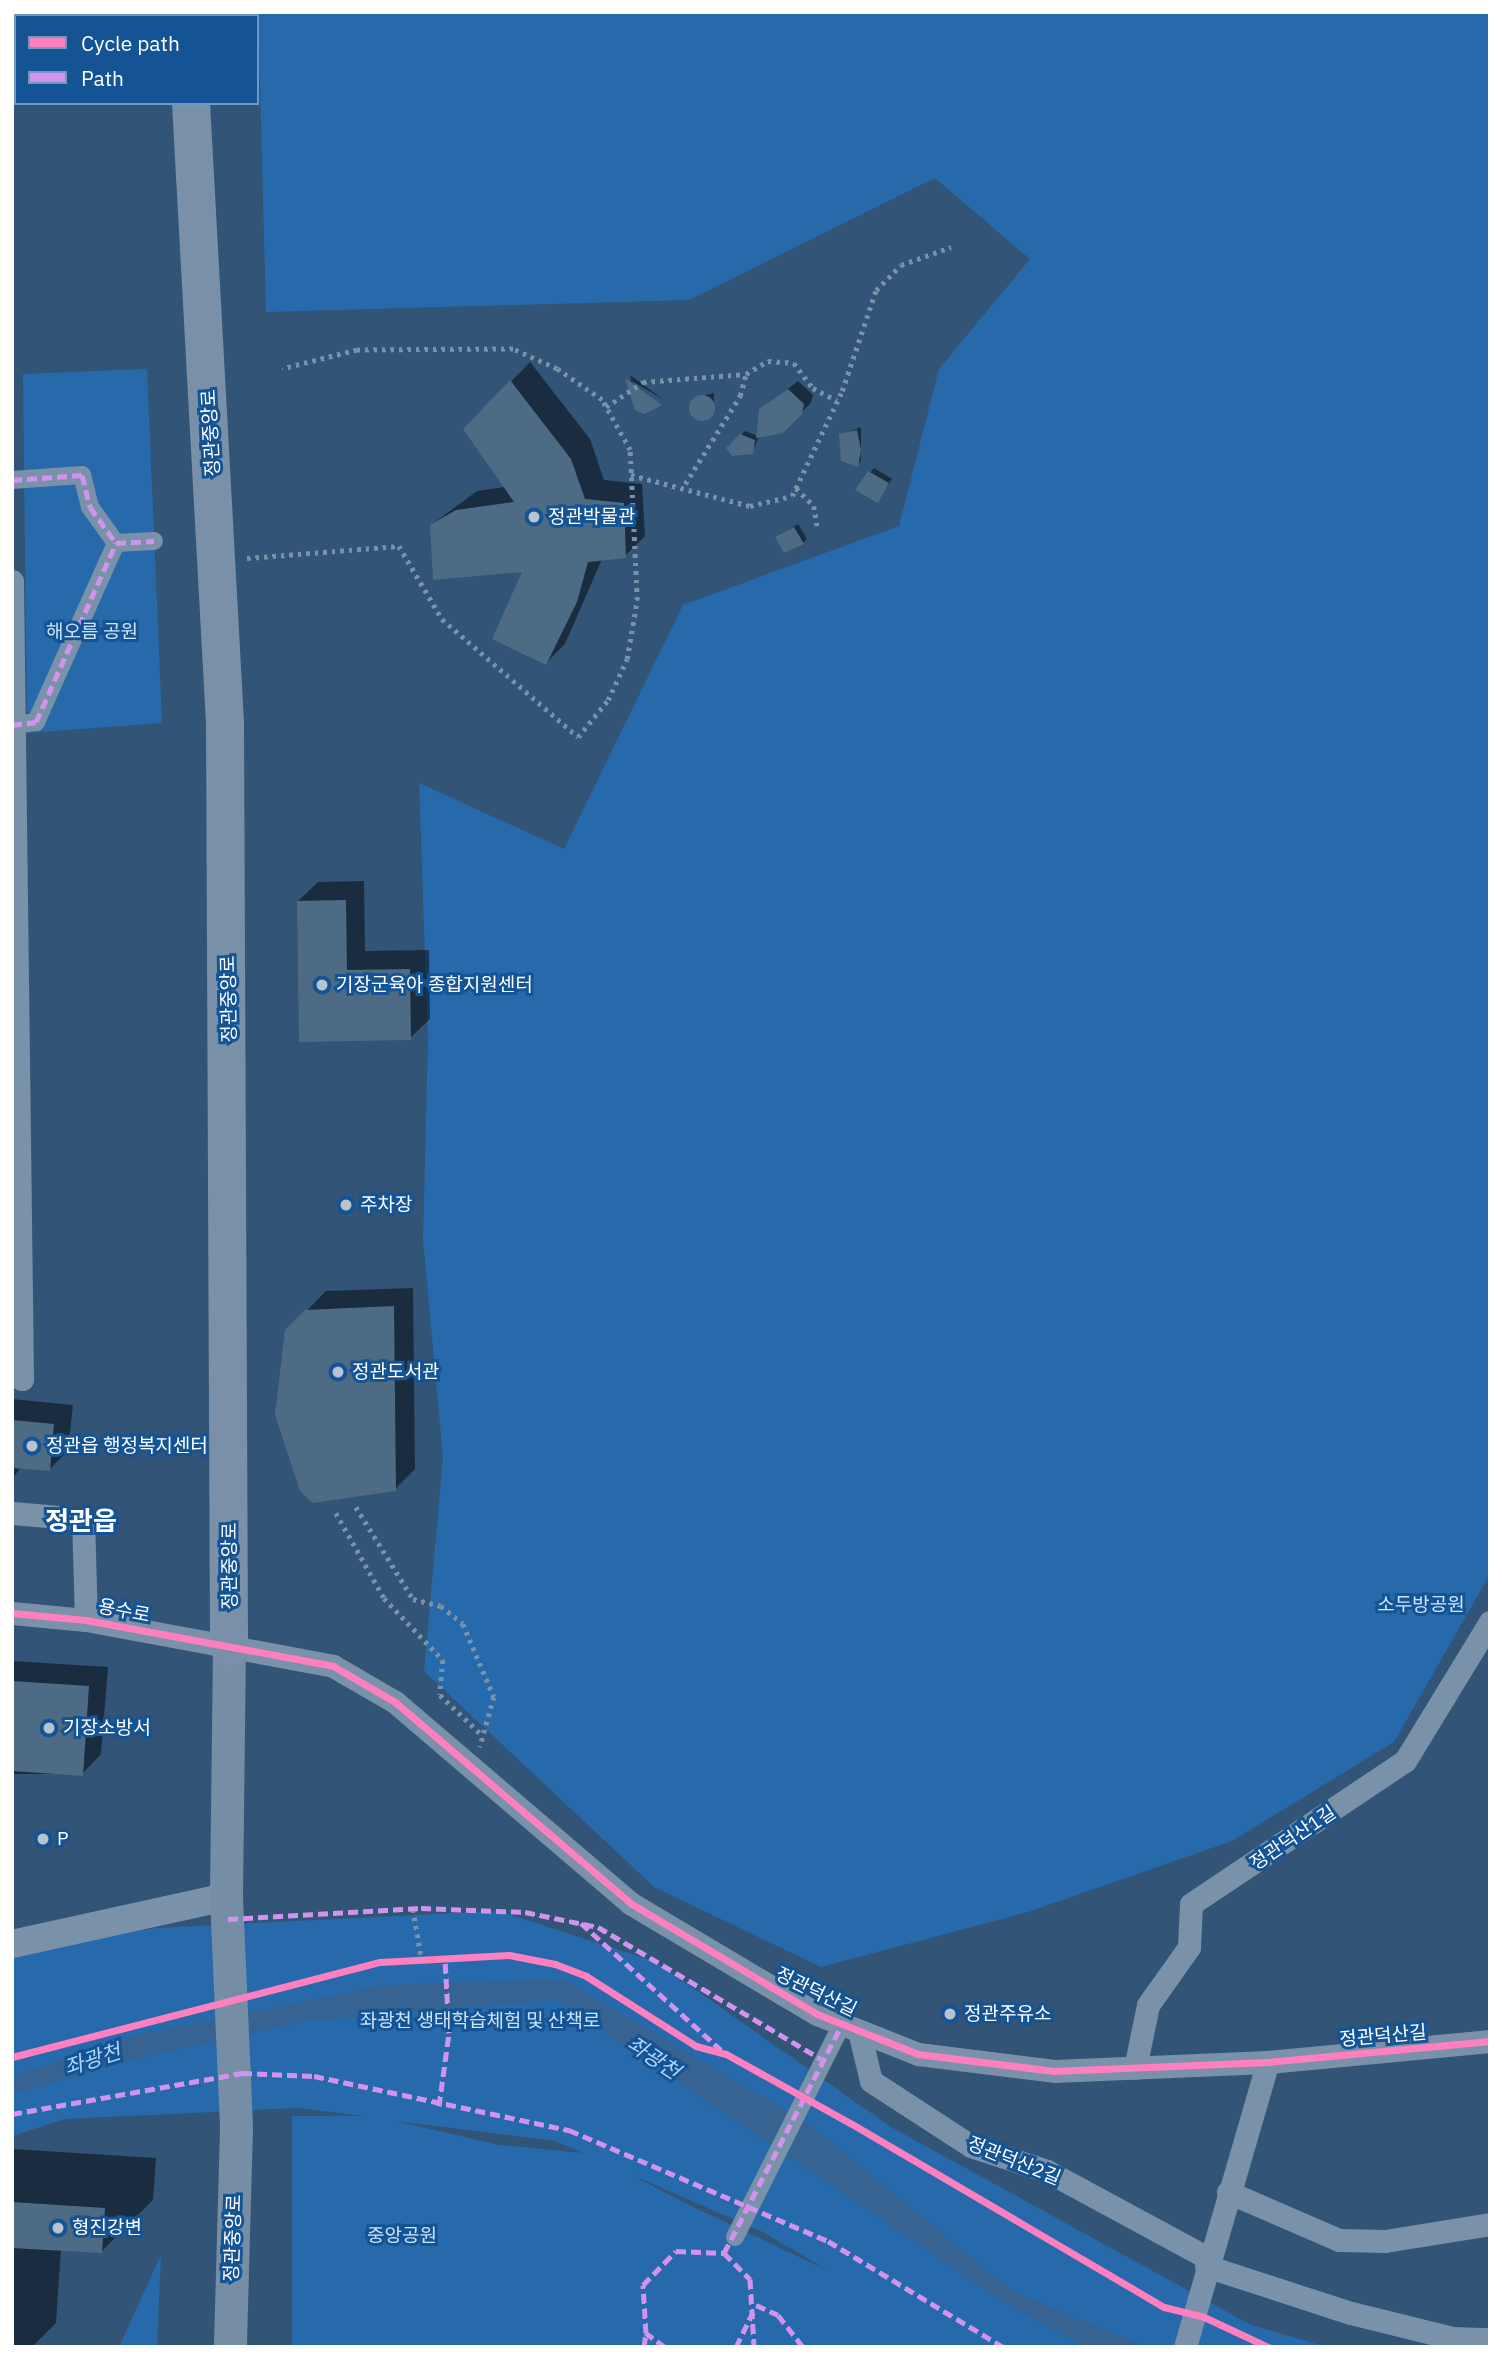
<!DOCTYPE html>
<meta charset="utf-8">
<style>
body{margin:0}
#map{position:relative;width:1502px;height:2359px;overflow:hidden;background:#315477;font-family:"IBM Plex Sans","Noto Sans KR",sans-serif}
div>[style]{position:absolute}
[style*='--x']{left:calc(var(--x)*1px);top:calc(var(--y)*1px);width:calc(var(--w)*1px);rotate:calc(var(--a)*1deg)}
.green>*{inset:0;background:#276aab}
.water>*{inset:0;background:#366391}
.shadow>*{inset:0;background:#0007}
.building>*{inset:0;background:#4e6b86}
.round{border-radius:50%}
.path>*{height:4.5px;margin-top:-2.25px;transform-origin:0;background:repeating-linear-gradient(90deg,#7991a9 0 3.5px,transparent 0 8.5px)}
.pedestrian>*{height:18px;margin:-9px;padding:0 9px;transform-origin:9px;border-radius:9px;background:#7991a9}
.minor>*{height:23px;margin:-11.5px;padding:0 11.5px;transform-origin:11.5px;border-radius:11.5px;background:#7991a9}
.tertiary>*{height:28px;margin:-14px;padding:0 14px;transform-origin:14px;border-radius:14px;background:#7991a9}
.secondary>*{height:33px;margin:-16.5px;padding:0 16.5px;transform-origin:16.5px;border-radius:16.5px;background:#758ea6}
.trunk>*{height:38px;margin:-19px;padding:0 19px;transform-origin:19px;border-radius:19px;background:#7a90a8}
.quiet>*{height:5px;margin-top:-2.5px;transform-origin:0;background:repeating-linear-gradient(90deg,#d193ec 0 10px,transparent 0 15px)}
.cycleway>*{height:7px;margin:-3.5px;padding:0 3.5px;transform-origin:3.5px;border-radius:3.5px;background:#ff80c0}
.dots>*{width:19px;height:19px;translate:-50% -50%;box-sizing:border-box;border:4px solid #145394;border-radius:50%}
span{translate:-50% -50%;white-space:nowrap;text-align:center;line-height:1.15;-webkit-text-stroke:6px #145394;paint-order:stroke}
.street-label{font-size:19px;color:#fff}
.poi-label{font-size:19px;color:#fff}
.left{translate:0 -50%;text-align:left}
.park-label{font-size:19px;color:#cae4fc}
.water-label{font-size:21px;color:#afd5f9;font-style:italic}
.district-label{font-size:26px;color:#fff;font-weight:700}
.frame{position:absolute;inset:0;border:14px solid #fff;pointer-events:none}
.legend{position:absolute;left:14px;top:14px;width:245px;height:91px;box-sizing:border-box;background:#145394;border:2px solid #7298bf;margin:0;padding:9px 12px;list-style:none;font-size:21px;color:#fff}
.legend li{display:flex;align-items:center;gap:14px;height:35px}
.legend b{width:35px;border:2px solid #7298bf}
</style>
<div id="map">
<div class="green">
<i style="clip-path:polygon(258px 12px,1490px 12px,1490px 1574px,1394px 1742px,1232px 1841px,1028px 1912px,821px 1967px,654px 1887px,424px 1671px,443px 1458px,423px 1239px,428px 1041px,419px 783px,564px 849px,683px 605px,899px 526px,939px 369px,1030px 259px,935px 178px,689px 300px,266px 312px)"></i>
<i style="clip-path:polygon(147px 369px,162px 723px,27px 733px,23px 374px)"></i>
<i style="clip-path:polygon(evenodd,499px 1911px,656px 1962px,891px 2127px,1251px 2325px,1327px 2347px,292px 2347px,292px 2116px,365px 2116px,298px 2108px,65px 2119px,12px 2136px,12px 1953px,155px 1928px,499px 1911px,396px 2121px,556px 2141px,582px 2153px,499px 2145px,396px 2121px,499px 1911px,632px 2175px,763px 2232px,829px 2271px,689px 2205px,632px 2175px)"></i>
<i style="clip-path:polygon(161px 2255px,157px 2347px,119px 2347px)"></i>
</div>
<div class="water">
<i style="clip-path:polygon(563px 1979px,813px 2127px,1012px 2291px,1147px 2347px,1086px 2347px,1007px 2304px,556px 2000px,305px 2021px,135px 2059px,12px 2094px,12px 2076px,142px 2034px,385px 1985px)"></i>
</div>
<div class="shadow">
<i style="clip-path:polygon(530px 362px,590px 439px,604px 480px,642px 484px,645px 536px,625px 556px,602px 559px,565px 644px,546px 663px,525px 570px,431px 525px,477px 491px,505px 487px,465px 429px)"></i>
<i style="clip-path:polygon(630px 375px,664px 400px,632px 381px,637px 408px)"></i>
<i style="clip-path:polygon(798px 381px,813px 395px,811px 403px,782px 431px,759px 436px,752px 453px,728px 448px,745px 431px,758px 436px,760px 410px)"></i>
<i style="clip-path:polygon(714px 393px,714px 412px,692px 416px,694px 398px)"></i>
<i style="clip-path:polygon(861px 427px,861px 461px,857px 465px,841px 435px)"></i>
<i style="clip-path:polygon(874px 468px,892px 479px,878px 501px,870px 473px)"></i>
<i style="clip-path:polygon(798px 524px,807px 539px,803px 543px,777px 537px)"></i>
<i style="clip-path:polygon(364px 881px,365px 951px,429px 950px,430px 1019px,410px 1038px,300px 1041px,298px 901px,318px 882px)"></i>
<i style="clip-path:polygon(413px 1288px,415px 1469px,395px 1489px,287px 1331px,326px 1291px)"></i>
<i style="clip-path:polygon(12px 1399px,73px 1405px,68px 1450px,49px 1470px,21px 1467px,12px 1479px)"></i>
<i style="clip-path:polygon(12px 1661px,108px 1667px,101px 1754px,82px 1774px,12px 1774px)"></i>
<i style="clip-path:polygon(12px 2149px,156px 2158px,153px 2200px,101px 2252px,61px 2249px,56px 2323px,32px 2347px,12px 2347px)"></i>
</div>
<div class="building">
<i style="clip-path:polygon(625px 378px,662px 405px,645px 414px,635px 410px)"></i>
<i style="clip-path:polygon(510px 380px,571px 459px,585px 499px,624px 503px,626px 558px,588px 562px,577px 602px,546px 665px,492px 639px,522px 572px,433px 580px,430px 525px,456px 510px,514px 502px,463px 429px)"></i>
<i style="clip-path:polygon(788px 389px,804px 404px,802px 414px,783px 433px,756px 438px,759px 409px)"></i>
<i class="round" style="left:689px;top:395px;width:26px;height:26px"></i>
<i style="clip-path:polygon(857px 430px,861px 450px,858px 467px,841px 461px,839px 434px)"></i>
<i style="clip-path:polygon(740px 434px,755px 440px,753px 454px,732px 456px,726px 448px)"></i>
<i style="clip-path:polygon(868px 471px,889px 483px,878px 503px,855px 490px)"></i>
<i style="clip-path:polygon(794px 527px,804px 544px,784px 553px,775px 537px)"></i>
<i style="clip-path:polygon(346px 900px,347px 970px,410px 969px,411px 1040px,299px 1042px,297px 901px)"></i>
<i style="clip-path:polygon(394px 1306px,396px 1491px,313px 1503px,300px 1491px,275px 1415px,285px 1330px,305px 1310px)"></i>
<i style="clip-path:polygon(12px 1420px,54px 1424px,50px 1471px,12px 1468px)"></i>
<i style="clip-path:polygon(12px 1681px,89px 1686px,83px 1776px,12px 1771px)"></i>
<i style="clip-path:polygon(12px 2202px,105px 2208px,102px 2253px,12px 2248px)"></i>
</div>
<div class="path">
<i style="--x:606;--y:407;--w:45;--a:-34"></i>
<i style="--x:643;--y:382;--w:103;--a:-4.4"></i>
<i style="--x:631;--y:475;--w:123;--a:14.6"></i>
<i style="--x:750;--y:506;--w:43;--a:-13.4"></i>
<i style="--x:792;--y:496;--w:116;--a:-64.5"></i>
<i style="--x:842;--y:391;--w:107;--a:-71.4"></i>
<i style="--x:876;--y:290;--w:35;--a:-45"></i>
<i style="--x:901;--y:265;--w:53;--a:-19.8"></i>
<i style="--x:685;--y:484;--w:104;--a:-58"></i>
<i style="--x:740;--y:396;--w:23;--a:-75"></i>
<i style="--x:746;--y:374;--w:26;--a:-31"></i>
<i style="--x:768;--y:361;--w:26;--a:4"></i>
<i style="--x:794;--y:363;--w:31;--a:53"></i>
<i style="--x:813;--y:388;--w:27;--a:28"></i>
<i style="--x:796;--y:488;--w:25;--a:45"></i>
<i style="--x:814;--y:506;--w:20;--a:81"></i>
<i style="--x:247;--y:558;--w:152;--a:-4.5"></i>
<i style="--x:399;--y:546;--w:85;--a:59.5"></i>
<i style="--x:442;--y:619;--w:180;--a:40.9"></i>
<i style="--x:578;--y:737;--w:48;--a:-51"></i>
<i style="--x:608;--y:700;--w:45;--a:-65.1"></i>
<i style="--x:627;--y:659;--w:60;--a:-80.4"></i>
<i style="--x:637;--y:600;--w:150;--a:-92.7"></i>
<i style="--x:630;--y:450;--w:57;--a:-119.2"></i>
<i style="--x:602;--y:400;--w:55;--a:-145.4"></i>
<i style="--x:557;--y:369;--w:48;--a:-155.6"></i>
<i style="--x:513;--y:349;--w:156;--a:179.6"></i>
<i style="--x:357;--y:350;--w:77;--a:165.8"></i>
<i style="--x:356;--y:1507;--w:108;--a:58.2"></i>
<i style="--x:413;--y:1599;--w:29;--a:14"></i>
<i style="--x:441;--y:1606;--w:28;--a:39"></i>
<i style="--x:463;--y:1624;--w:79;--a:67"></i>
<i style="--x:494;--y:1697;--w:52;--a:105.6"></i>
<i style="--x:336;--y:1513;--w:98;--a:60.5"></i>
<i style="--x:384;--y:1598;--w:86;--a:46.4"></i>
<i style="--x:443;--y:1660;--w:35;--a:95"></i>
<i style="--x:440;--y:1695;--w:59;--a:43.6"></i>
<i style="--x:413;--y:1909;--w:53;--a:80.2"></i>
</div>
<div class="pedestrian">
<i style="--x:12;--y:480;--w:70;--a:-4.1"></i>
<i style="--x:82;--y:475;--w:33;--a:76"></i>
<i style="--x:90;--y:507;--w:44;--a:54.2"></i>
<i style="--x:116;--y:543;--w:38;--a:-3"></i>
<i style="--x:12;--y:725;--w:24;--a:-7"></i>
<i style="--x:36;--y:722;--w:196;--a:-65.9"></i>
<i style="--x:735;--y:2237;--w:238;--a:-63.3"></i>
</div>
<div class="minor">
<i style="--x:12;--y:581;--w:798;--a:89.28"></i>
<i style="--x:22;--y:1379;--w:11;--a:-153"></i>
<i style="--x:12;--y:1513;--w:71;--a:4.8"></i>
<i style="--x:83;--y:1519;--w:101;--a:88.3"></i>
<i style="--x:12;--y:1613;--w:74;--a:5.4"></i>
<i style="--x:86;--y:1620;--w:251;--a:10.5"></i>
<i style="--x:333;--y:1666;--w:72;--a:30.1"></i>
<i style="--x:395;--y:1702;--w:309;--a:40.5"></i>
<i style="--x:630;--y:1903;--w:217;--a:30.7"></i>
<i style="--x:817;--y:2014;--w:109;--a:21.6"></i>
<i style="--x:918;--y:2054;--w:137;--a:7.1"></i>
<i style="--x:1054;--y:2071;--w:214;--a:-2.4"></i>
<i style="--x:1268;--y:2062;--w:223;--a:-5.4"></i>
<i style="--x:859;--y:2031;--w:51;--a:76.5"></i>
<i style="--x:871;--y:2081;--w:119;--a:33"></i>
<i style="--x:971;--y:2146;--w:80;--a:18.2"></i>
<i style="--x:1047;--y:2171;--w:183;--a:28.4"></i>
<i style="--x:1135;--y:2068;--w:64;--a:-78.3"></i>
<i style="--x:1148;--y:2005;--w:71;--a:-54.7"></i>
<i style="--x:1189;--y:1947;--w:43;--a:-87.3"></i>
<i style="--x:1191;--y:1904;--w:257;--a:-33.8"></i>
<i style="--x:1405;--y:1761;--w:163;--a:-58.6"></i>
<i style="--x:1228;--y:2192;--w:121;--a:23.4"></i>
<i style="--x:1339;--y:2240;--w:46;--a:1.2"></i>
<i style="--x:1385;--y:2241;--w:106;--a:-9.2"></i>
<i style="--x:1206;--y:2266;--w:152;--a:18"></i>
<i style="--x:1351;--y:2313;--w:104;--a:13.9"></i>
<i style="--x:1452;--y:2338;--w:38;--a:2"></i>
<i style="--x:1185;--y:2347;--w:297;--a:-73.8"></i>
</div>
<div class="tertiary">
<i style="--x:12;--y:1944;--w:219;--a:-12.4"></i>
</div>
<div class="secondary">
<i style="--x:229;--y:1647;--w:250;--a:90.7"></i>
<i style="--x:226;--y:1897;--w:231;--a:87.5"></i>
<i style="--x:236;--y:2128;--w:219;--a:91.6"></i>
</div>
<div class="trunk">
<i style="--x:185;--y:12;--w:4;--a:90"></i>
<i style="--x:191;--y:103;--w:621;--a:86.86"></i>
<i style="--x:225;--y:723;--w:924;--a:89.75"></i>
</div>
<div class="quiet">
<i style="--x:12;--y:480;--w:70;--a:-4.1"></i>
<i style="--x:82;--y:475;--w:33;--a:76"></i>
<i style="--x:90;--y:507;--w:44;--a:54.2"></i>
<i style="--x:116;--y:543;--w:38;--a:-3"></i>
<i style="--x:12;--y:725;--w:24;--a:-7"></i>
<i style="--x:36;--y:722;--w:196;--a:-65.9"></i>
<i style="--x:228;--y:1919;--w:193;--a:-3.3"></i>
<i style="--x:421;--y:1908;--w:104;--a:2.2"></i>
<i style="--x:525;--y:1912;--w:75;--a:11.6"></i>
<i style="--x:598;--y:1927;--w:259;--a:30.6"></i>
<i style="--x:581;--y:1923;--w:189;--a:42.2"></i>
<i style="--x:439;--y:2106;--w:74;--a:-82.2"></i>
<i style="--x:449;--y:2033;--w:74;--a:-93.1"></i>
<i style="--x:12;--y:2114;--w:234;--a:-10.1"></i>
<i style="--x:242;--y:2073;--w:72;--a:2.4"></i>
<i style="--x:314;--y:2076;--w:261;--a:12"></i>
<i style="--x:569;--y:2130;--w:282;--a:23.2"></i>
<i style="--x:828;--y:2241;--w:205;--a:31.2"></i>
<i style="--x:724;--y:2253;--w:258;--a:-62.7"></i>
<i style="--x:756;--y:2305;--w:24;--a:24"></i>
<i style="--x:778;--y:2315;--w:41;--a:52"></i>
<i style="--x:644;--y:2347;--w:14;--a:-82"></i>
<i style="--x:665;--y:2347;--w:24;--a:-144"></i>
<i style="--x:646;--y:2333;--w:48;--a:-93.6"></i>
<i style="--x:643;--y:2285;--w:47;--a:-45.9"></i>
<i style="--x:676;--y:2251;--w:48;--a:2.4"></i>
<i style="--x:724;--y:2253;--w:37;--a:45"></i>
<i style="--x:750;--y:2279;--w:68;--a:86.6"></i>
<i style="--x:736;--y:2347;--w:39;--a:-64"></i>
</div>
<div class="cycleway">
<i style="--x:12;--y:1613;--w:74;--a:5.4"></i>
<i style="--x:86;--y:1620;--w:251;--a:10.5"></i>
<i style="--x:333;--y:1666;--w:72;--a:30.1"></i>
<i style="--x:395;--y:1702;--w:309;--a:40.5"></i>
<i style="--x:630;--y:1903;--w:217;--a:30.7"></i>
<i style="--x:817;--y:2014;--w:109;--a:21.6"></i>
<i style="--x:918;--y:2054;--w:137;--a:7.1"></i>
<i style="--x:1054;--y:2071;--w:214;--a:-2.4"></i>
<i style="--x:1268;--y:2062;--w:223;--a:-5.4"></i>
<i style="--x:12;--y:2057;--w:380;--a:-14.5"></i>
<i style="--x:380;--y:1962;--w:129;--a:-3.1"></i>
<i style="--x:509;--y:1955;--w:47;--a:11.1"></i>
<i style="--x:555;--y:1964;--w:33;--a:21"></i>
<i style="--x:586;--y:1976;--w:130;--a:32.5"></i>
<i style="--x:696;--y:2046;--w:31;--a:15"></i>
<i style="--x:726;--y:2054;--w:150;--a:29.1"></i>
<i style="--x:857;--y:2127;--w:356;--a:30.4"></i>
<i style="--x:1164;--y:2307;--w:41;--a:14"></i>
<i style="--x:1204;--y:2317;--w:71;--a:25.1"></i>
</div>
<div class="dots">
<i style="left:534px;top:517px;background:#b7c3cf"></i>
<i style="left:322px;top:985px;background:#b7c3cf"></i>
<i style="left:346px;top:1205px;background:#b7c3cf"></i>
<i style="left:338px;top:1372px;background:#b7c3cf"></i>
<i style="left:32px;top:1446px;background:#b7c3cf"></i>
<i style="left:49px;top:1728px;background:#b7c3cf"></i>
<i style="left:43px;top:1839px;background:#b7c3cf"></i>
<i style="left:950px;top:2014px;background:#b7c3cf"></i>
<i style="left:58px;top:2228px;background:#b7c3cf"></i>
</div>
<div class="street-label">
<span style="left:211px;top:433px;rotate:-93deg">정관중앙로</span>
<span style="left:229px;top:999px;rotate:-91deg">정관중앙로</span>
<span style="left:230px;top:1566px;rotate:-90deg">정관중앙로</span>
<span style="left:124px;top:1611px;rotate:11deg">용수로</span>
<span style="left:1293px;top:1838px;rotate:-34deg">정관덕산1길</span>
<span style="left:816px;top:1992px;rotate:26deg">정관덕산길</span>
<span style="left:1383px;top:2036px;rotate:-5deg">정관덕산길</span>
<span style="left:1014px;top:2161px;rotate:22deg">정관덕산2길</span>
<span style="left:233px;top:2238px;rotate:-88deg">정관중앙로</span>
</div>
<div class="poi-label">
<span class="left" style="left:548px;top:517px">정관박물관</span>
<span class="left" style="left:336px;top:985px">기장군육아 종합지원센터</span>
<span class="left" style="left:360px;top:1205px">주차장</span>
<span class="left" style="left:352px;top:1372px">정관도서관</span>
<span class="left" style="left:46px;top:1446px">정관읍 행정복지센터</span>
<span class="left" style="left:63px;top:1728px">기장소방서</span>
<span class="left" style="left:57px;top:1839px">P</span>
<span class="left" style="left:964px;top:2014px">정관주유소</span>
<span class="left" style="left:72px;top:2228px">형진강변</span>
</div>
<div class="park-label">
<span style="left:92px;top:632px">해오름 공원</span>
<span style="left:1421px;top:1605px">소두방공원</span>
<span style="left:480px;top:2021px">좌광천 생태학습체험 및 산책로</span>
<span style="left:402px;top:2236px">중앙공원</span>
</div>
<div class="water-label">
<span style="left:654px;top:2057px;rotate:34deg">좌광천</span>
<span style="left:92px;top:2059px;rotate:-18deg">좌광천</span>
</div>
<div class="district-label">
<span style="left:81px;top:1521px">정관읍</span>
</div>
<div class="frame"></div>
<ul class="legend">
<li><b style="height:9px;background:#ff80c0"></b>Cycle path</li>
<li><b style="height:9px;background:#d193ec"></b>Path</li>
</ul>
</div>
